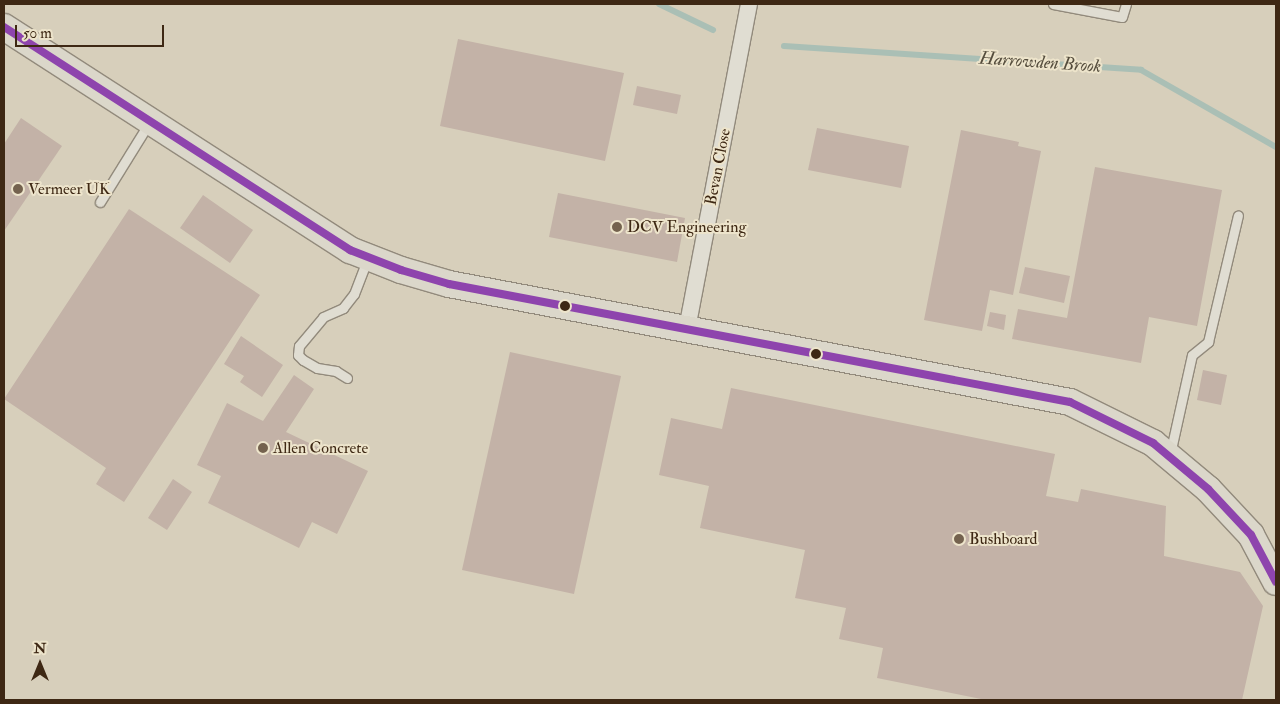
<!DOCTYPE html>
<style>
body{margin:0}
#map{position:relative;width:1280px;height:704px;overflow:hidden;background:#d7cfbb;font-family:"IM FELL Double Pica",serif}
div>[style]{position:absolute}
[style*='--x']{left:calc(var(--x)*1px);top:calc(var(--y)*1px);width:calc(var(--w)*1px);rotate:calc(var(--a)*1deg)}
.stream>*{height:6px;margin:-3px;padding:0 3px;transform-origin:3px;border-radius:3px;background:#aabfb5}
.building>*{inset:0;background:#c3b2a7}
.roads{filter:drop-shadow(1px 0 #928a7c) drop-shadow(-1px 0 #928a7c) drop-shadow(0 1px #928a7c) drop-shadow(0 -1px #928a7c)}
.lane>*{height:9px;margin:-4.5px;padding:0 4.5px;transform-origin:4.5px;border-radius:4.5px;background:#e0ddd2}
.street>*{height:16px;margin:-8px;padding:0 8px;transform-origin:8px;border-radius:8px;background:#e0ddd2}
.primary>*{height:26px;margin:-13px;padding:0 13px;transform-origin:13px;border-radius:13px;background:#dbd7ca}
.bus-1>*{height:8px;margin:-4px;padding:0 4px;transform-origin:4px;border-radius:4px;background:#8e44ad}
.dots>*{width:14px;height:14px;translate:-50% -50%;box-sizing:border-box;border:2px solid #ede4cb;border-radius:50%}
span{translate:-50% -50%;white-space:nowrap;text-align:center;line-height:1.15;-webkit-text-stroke:4px #ede4cb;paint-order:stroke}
.street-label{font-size:16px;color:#3e2814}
.poi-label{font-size:16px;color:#3e2814}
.left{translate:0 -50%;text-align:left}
.water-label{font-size:18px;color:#544c3c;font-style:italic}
.frame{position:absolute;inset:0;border:5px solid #3e2814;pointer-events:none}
.north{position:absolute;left:15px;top:639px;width:50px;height:50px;-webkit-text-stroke:4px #ede4cb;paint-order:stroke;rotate:0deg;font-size:14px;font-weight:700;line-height:20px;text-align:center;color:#3e2814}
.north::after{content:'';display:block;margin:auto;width:18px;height:22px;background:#3e2814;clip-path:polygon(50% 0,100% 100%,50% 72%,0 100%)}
.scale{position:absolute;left:15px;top:25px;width:149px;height:22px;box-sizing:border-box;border:2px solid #3e2814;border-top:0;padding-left:6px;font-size:15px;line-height:18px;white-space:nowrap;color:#3e2814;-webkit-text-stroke:4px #ede4cb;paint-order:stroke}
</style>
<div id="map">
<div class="stream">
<i style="--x:659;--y:4;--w:60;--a:25.7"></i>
<i style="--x:784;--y:46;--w:358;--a:3.8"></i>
<i style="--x:1141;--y:70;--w:155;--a:29.7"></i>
</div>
<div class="building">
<i style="clip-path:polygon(458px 39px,624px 73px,605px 161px,440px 126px)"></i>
<i style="clip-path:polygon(637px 86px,681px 95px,677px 114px,633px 105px)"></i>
<i style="clip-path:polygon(21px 118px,62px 146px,4px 231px,4px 144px)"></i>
<i style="clip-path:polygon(817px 128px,909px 146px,901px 188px,808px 170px)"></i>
<i style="clip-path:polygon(961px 130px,1019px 142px,1018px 146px,1041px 151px,1013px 295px,990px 290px,982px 331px,924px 320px)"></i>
<i style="clip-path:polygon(1095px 167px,1222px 190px,1197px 326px,1149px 317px,1141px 363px,1012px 339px,1018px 309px,1067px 318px)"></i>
<i style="clip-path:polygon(558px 193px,685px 218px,677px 262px,549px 237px)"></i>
<i style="clip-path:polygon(203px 195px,253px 230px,230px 263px,180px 228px)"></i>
<i style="clip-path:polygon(129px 209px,260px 295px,124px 502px,96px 484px,106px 468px,4px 399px)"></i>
<i style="clip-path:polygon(1025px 267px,1070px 276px,1064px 303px,1019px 293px)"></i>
<i style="clip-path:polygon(990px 312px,1006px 315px,1004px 330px,987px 326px)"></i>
<i style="clip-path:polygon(241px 336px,283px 365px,262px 397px,240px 382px,244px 376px,224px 364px)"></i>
<i style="clip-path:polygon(510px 352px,621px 376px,574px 594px,462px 570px)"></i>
<i style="clip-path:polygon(1203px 370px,1227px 375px,1221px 405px,1197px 400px)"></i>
<i style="clip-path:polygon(294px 375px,314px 389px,286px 432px,368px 471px,337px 534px,312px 522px,299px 548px,208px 503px,221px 476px,197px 465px,227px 403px,263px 421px)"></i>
<i style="clip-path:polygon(731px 388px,1055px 454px,1046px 496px,1078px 502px,1081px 489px,1166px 506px,1164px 556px,1240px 572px,1263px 606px,1242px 700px,986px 700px,877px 678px,883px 648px,839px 639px,846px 608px,795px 598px,805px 550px,700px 528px,709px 486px,659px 475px,671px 418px,722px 429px)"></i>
<i style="clip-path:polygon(173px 479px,192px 492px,167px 530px,148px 518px)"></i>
</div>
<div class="roads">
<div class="lane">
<i style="--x:1053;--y:4;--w:70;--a:10.7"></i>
<i style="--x:1122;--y:17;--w:14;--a:-73"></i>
<i style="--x:100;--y:202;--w:93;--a:-58.2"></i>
<i style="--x:347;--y:378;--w:13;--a:-148"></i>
<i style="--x:336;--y:371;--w:19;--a:-171"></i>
<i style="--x:317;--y:368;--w:16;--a:-150"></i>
<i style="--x:303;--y:360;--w:7;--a:-135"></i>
<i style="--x:298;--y:355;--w:9;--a:-84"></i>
<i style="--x:299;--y:346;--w:38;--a:-50"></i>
<i style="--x:323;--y:317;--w:22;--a:-24"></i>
<i style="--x:343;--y:308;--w:18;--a:-52"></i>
<i style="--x:354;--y:294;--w:36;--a:-69"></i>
<i style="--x:1170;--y:454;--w:101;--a:-77.5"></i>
<i style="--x:1192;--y:355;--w:21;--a:-39"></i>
<i style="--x:1208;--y:342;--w:130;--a:-76.7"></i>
</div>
<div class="street">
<i style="--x:687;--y:329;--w:331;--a:-79.2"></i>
</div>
<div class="primary">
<i style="--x:4;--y:27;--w:412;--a:32.8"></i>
<i style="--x:350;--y:250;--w:55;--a:21.4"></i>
<i style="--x:401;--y:270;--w:50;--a:16.3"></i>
<i style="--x:449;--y:284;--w:632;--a:10.76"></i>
<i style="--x:1070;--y:402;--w:93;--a:26.3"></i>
<i style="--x:1153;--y:443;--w:72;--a:39.9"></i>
<i style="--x:1208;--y:489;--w:63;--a:46.9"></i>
<i style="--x:1251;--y:535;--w:53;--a:62"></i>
</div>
</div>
<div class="bus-1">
<i style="--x:4;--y:27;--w:412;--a:32.8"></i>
<i style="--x:350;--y:250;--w:55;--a:21.4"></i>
<i style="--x:401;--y:270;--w:50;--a:16.3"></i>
<i style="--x:449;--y:284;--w:632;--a:10.76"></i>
<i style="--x:1070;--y:402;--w:93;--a:26.3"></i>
<i style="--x:1153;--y:443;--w:72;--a:39.9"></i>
<i style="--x:1208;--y:489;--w:63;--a:46.9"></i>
<i style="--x:1251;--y:535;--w:53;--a:62"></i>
</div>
<div class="dots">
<i style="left:18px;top:189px;background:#74624e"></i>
<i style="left:617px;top:227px;background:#74624e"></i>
<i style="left:565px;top:306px;background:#3e2814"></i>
<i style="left:816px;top:354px;background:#3e2814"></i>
<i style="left:263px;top:448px;background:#74624e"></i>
<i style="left:959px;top:539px;background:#74624e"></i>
</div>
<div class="street-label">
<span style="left:718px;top:167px;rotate:-79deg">Bevan Close</span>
</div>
<div class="poi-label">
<span class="left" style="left:28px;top:189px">Vermeer UK</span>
<span class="left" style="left:627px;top:227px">DCV Engineering</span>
<span class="left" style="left:273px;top:448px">Allen Concrete</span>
<span class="left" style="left:969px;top:539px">Bushboard</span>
</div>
<div class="water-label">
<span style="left:1040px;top:63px;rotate:4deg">Harrowden Brook</span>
</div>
<div class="frame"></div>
<div class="north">N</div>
<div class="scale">50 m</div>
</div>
